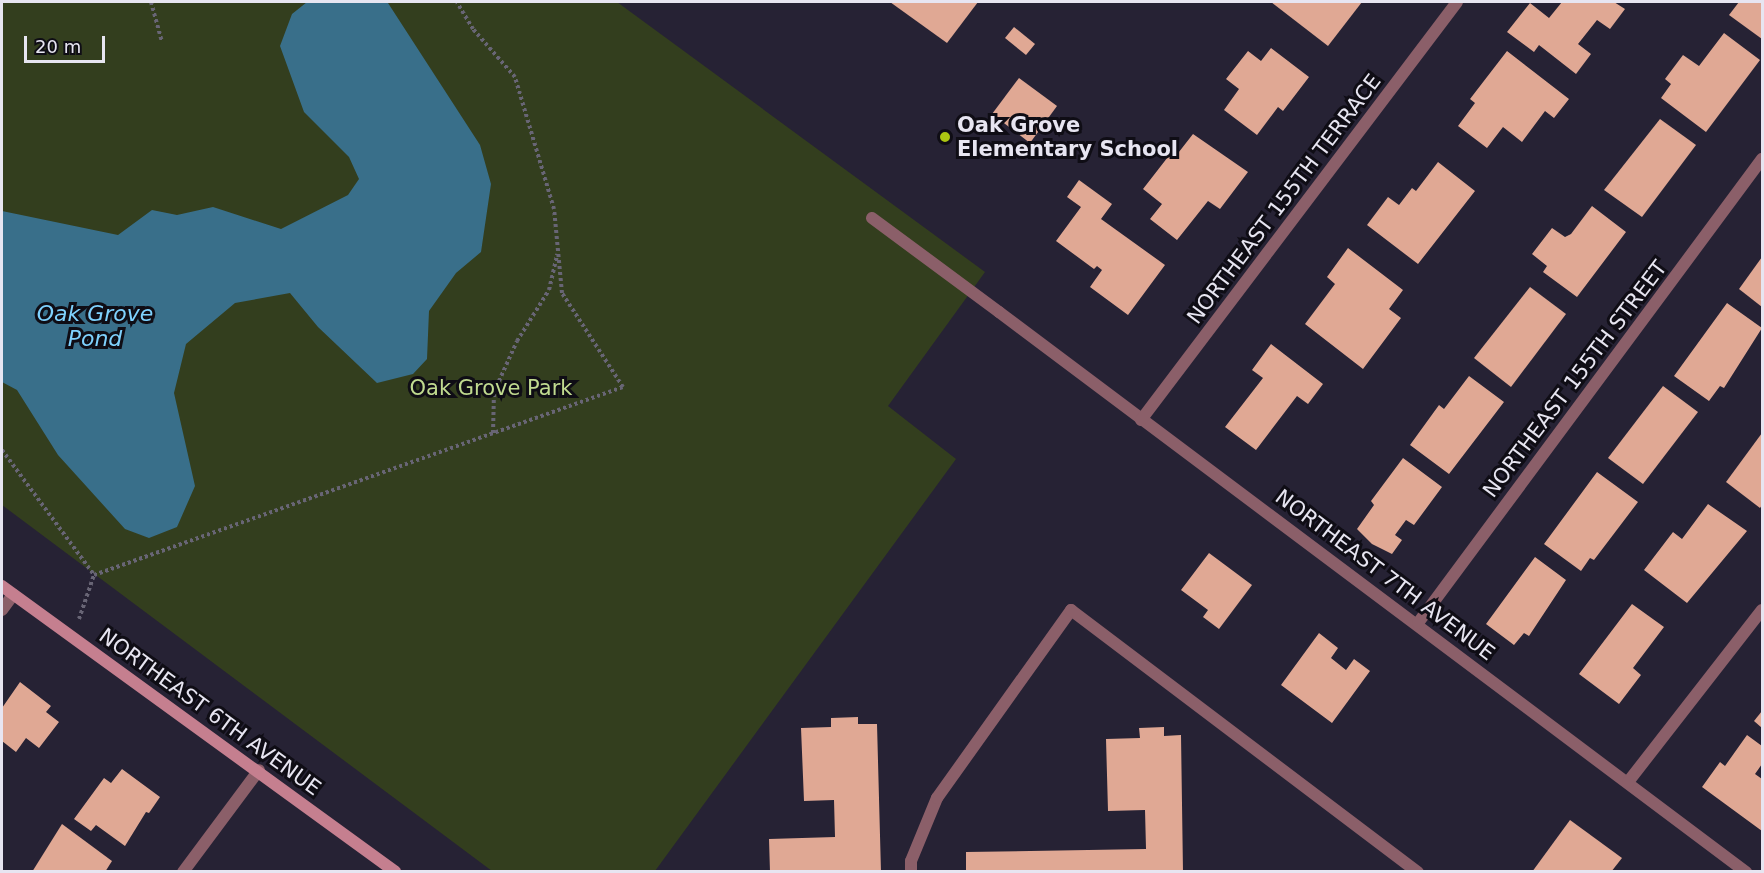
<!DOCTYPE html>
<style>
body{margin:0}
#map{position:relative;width:1764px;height:873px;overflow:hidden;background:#262234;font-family:"DejaVu Sans",sans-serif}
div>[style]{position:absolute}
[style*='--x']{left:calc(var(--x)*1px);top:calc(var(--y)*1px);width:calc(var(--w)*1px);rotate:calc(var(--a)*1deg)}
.green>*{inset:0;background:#333e1e}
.water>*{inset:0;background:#396f8a}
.building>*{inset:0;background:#e0a894}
.path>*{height:4px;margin-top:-2px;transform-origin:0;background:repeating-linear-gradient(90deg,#686575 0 3px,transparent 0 6px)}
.service>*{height:12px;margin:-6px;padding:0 6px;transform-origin:6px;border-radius:6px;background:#8b5f69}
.minor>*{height:12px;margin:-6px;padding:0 6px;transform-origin:6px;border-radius:6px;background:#8b5f69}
.secondary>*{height:12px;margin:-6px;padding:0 6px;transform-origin:6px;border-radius:6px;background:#c57f8f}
.dots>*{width:16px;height:16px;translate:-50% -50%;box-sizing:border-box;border:3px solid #0f0d15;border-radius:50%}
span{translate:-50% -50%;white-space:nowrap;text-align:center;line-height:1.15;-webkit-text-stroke:6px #0f0d15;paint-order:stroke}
.poi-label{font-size:21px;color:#e7e5f1;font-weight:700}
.left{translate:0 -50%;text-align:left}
.street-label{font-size:21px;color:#e7e5f1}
.park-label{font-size:21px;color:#c0da8f}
.water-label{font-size:22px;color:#7fd2fe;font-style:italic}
.frame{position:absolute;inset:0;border:3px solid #e7e5f1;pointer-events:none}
.scale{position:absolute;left:24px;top:36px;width:81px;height:27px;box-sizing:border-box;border:3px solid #e7e5f1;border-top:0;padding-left:8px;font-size:18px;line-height:21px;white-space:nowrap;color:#e7e5f1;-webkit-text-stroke:4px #0f0d15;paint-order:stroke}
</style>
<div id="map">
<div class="green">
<i style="clip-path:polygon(2px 2px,617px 2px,985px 272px,888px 406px,956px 459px,655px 871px,492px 871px,2px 505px)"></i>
</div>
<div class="water">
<i style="clip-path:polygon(307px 2px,388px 3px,480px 145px,491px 184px,481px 252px,456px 273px,429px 311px,427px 359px,413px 374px,377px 383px,318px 327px,290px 293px,235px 303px,186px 344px,174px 393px,195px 486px,177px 527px,149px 538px,125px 529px,58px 455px,17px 390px,2px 382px,2px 211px,118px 235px,152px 210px,177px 215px,213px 207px,281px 229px,348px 195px,359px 179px,349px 157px,304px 112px,280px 46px,292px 14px)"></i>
</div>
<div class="building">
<i style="clip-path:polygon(890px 2px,978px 2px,947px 43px)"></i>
<i style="clip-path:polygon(1271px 2px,1362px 2px,1328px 46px)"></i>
<i style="clip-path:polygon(1562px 2px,1614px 2px,1625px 9px,1610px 29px,1597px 20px,1578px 44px,1591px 54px,1576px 74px,1539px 45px,1534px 52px,1507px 32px,1530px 3px,1549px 18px)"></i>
<i style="clip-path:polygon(1739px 2px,1762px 2px,1762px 39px,1729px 15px)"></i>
<i style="clip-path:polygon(1014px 27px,1035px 44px,1026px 55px,1005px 38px)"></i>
<i style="clip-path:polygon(1724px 33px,1760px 60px,1706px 132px,1661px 98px,1671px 84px,1665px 79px,1683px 55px,1699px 66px)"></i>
<i style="clip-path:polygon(1271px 48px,1309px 77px,1283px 111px,1278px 107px,1257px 135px,1224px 110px,1239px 89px,1226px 79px,1248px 51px,1261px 61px)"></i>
<i style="clip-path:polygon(1507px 51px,1569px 99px,1554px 118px,1545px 111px,1522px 142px,1503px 127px,1487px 148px,1458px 126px,1475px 103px,1470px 99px)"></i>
<i style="clip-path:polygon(1019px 78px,1057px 106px,1030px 143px,992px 114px)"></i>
<i style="clip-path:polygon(1660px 119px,1696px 145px,1642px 217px,1604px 190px)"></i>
<i style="clip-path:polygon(1193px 134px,1248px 172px,1220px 209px,1208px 201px,1177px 240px,1150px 219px,1162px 204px,1143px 189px,1171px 153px,1175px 157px)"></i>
<i style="clip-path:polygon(1438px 162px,1475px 191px,1418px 264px,1367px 225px,1388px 197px,1399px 205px,1412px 188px,1416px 191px)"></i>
<i style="clip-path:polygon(1079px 180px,1112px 204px,1101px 219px,1165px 265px,1128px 315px,1090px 287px,1102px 270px,1097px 266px,1094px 269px,1056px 241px,1081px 207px,1067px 197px)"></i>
<i style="clip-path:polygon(1592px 206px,1626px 232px,1577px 297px,1543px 272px,1547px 266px,1532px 254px,1552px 228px,1565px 237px,1571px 234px)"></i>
<i style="clip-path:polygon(1348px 248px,1403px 290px,1389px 309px,1401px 318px,1363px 369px,1305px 324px,1335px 284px,1327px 277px)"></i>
<i style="clip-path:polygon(1762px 257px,1762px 307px,1739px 289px)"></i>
<i style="clip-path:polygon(1530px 287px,1566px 314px,1511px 387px,1474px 358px)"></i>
<i style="clip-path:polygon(1727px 303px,1762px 328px,1724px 388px,1720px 386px,1709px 401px,1674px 376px)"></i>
<i style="clip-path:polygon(1271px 344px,1323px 384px,1308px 404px,1297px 396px,1256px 450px,1225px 427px,1263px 378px,1252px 370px)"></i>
<i style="clip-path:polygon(1469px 376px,1504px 402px,1449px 474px,1410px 445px,1439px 405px,1444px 409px)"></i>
<i style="clip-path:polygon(1663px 386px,1698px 412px,1643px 484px,1608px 458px)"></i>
<i style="clip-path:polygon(1762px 433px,1762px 505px,1760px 508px,1726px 482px)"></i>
<i style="clip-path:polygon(1403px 458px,1442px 487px,1414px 525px,1406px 520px,1395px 535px,1402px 540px,1392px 554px,1372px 544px,1357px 529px,1374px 505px,1371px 501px)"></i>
<i style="clip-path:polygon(1597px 472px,1638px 502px,1594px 560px,1590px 558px,1581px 571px,1544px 544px)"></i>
<i style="clip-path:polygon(1708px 504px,1747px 531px,1687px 603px,1644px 570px,1673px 532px,1682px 539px)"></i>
<i style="clip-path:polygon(1209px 553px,1252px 585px,1219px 629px,1203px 617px,1208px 610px,1181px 590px)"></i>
<i style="clip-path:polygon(1535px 557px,1566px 580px,1529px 636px,1524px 633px,1514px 645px,1486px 624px)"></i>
<i style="clip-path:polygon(1632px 604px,1664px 627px,1633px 668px,1641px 675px,1619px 704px,1579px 674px)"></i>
<i style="clip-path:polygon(1319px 633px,1338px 648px,1331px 658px,1346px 670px,1354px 659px,1370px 671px,1332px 723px,1281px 685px)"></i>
<i style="clip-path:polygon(20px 682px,51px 706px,46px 712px,59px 722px,39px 748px,26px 738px,16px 752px,2px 741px,2px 708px)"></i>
<i style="clip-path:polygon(1762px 711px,1762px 728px,1754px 721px)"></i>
<i style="clip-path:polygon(858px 717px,858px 724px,877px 724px,881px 872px,770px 872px,769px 839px,835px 837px,834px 800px,804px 801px,801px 728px,831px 727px,831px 718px)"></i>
<i style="clip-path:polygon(1164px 727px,1164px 736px,1181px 735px,1183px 872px,966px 872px,966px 852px,1146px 849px,1145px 810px,1108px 811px,1106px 739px,1140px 738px,1139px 728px)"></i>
<i style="clip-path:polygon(1747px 735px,1762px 746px,1762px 764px,1755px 774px,1762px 779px,1762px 831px,1702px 787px,1720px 762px,1725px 766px)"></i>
<i style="clip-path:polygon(122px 769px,160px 797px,149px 813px,146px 812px,125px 846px,96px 825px,91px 831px,74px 819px,104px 778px,111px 783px)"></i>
<i style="clip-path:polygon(1570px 820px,1622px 858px,1611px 872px,1532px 872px)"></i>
<i style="clip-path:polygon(62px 824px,112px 861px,105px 872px,32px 872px)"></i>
</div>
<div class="path">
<i style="--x:151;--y:2;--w:41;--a:74.6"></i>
<i style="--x:493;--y:433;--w:41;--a:-88.6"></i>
<i style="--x:494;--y:392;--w:56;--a:-65.7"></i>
<i style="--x:517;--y:341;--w:60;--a:-57.9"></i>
<i style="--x:549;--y:290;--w:37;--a:-77"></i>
<i style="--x:2;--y:450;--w:155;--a:53.6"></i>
<i style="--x:94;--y:575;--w:561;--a:-19.56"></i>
<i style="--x:623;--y:387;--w:112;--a:-123"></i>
<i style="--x:562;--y:293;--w:84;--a:-95.4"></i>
<i style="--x:554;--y:209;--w:138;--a:-106.5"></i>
<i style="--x:515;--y:77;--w:64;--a:-131.2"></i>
<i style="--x:473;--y:29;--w:31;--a:-121"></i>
<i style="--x:79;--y:619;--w:46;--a:-71.2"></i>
</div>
<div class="service">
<i style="--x:872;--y:218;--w:158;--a:36.5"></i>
<i style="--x:911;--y:872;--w:11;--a:-90"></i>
<i style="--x:911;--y:861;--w:68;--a:-67.6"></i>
<i style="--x:937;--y:798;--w:231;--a:-54.5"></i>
<i style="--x:1071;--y:610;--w:435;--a:37.1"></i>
</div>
<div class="minor">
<i style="--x:999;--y:312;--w:934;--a:36.86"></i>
<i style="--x:1141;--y:420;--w:524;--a:-52.91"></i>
<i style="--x:2;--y:610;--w:19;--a:-54"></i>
<i style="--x:1418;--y:623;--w:578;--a:-53.45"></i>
<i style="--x:1628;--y:782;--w:218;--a:-52.1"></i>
<i style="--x:183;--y:872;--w:127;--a:-53.3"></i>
</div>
<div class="secondary">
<i style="--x:2;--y:586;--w:486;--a:36"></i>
</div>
<div class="dots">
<i style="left:945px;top:137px;background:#acc612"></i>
</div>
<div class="poi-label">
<span class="left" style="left:957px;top:137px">Oak Grove<br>Elementary School</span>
</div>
<div class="street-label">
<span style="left:1284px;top:199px;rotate:-53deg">NORTHEAST 155TH TERRACE</span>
<span style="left:1575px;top:379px;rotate:-53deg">NORTHEAST 155TH STREET</span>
<span style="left:1385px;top:575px;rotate:37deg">NORTHEAST 7TH AVENUE</span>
<span style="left:210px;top:712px;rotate:36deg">NORTHEAST 6TH AVENUE</span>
</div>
<div class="park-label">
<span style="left:491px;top:388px">Oak Grove Park</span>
</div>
<div class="water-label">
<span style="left:95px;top:326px">Oak Grove<br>Pond</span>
</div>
<div class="frame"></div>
<div class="scale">20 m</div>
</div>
